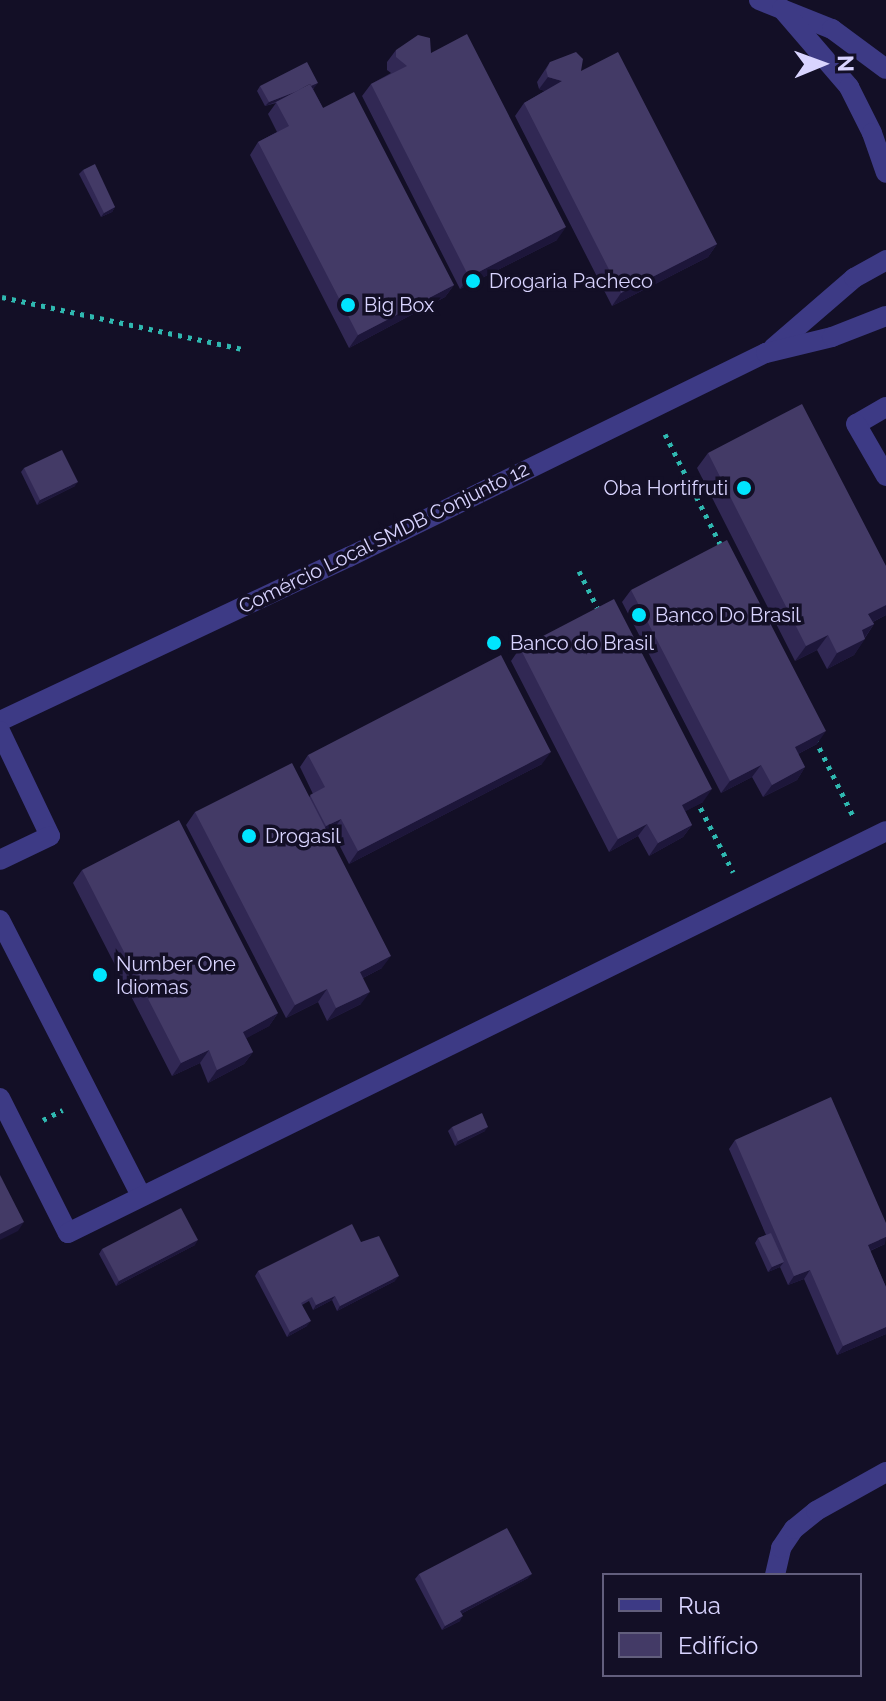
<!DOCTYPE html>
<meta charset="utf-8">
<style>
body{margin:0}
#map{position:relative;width:886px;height:1701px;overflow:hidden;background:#130f26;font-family:Raleway,sans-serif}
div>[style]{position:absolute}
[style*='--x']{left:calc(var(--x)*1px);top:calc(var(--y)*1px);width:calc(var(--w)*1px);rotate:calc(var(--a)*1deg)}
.path>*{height:5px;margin-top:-2.5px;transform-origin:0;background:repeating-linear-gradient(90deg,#2fb8b0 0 4px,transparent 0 10px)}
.service>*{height:20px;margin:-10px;padding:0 10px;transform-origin:10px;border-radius:10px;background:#3d3a85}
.tertiary>*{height:20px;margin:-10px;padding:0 10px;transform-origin:10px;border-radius:10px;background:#3d3a85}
.wall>*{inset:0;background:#312854}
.shaded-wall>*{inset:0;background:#1d163a}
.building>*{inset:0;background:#433a66}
.dots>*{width:22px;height:22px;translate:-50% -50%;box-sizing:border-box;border:4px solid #130f26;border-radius:50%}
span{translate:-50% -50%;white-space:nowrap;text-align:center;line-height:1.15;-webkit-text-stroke:7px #130f26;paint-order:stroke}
.poi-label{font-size:20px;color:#d9d4ff}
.left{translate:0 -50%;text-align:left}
.right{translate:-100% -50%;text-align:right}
.street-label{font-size:20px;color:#d9d4ff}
.legend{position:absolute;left:602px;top:1573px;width:260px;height:104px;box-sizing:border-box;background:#130f26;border:2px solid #625e7d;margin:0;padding:10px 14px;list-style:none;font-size:24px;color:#d9d4ff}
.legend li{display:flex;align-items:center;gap:16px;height:40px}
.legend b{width:40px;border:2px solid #625e7d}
.north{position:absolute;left:782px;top:24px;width:80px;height:80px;-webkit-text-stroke:6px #130f26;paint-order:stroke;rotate:89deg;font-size:22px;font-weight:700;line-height:32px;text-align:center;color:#d9d4ff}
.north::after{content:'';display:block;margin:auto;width:28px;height:36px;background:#d9d4ff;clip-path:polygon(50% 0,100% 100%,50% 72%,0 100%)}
</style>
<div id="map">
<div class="path">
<i style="--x:2;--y:297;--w:246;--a:12.2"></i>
<i style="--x:665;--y:434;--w:130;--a:63.4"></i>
<i style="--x:579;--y:571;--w:47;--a:63.4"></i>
<i style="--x:815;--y:739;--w:86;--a:63.7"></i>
<i style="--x:696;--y:799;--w:82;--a:63.1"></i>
<i style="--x:43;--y:1120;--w:22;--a:-27"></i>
</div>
<div class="service">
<i style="--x:773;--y:348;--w:107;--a:-40.8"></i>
<i style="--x:854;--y:278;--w:37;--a:-29"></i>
<i style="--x:886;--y:407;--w:34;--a:150"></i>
<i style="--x:856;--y:424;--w:60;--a:60"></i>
<i style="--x:0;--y:721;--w:386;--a:-25.2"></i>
<i style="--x:349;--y:557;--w:464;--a:-26.1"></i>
<i style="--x:766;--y:353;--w:68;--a:-13.6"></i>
<i style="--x:832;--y:337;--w:58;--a:-21.3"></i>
<i style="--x:0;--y:731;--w:116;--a:64.5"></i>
<i style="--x:50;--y:836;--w:55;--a:154.4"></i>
<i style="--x:0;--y:920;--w:310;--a:62.9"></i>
<i style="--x:0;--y:1098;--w:151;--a:63.3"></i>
<i style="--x:68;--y:1233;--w:911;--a:-26.17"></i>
<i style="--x:775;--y:1575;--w:28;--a:-77"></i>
<i style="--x:781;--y:1548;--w:23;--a:-56"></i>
<i style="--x:794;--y:1529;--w:28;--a:-39"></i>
<i style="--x:816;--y:1511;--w:80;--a:-29.1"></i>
</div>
<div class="tertiary">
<i style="--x:759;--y:0;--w:79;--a:21.7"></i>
<i style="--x:832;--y:29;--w:67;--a:36.5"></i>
<i style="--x:782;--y:9;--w:103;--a:49.3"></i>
<i style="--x:849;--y:87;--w:51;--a:63.4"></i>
<i style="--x:872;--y:133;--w:42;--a:70.7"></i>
</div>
<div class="wall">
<i style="clip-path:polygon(396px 50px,431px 53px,557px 240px,460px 289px,362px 96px,371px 84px,391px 73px,387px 70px,387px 62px)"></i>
<i style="clip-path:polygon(550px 62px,581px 71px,717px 244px,708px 257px,612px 306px,515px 116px,524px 103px,545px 91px,539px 89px,537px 82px)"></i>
<i style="clip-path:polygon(260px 86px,314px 88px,313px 89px,323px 108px,454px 285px,445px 297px,349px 348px,250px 155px,258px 142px,277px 132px,268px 114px,276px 103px,265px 106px,257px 91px)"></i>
<i style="clip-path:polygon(83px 170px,115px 207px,112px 212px,101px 217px,79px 174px)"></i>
<i style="clip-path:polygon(708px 453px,886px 566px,886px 615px,873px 622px,874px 624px,854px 655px,827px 669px,817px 650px,795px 661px,697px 468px)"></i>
<i style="clip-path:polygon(24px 468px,75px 486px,37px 505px,21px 472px)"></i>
<i style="clip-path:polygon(631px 590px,817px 744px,798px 754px,805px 767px,797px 780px,763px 797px,752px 777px,721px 793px,622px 602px)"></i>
<i style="clip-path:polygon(520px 648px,703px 802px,685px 811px,692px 825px,683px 837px,649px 856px,638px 836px,609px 852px,511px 661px)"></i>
<i style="clip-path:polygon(308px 755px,542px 764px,349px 864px,332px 831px,328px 833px,382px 968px,363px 978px,361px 1004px,327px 1021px,318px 1002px,286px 1018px,186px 825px,195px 812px,309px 797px,313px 794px,300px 767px)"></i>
<i style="clip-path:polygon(82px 870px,278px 1013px,269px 1026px,246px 1038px,253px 1052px,244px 1064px,208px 1083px,200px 1063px,172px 1076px,73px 883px)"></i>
<i style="clip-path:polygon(452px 1127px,485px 1131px,455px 1146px,448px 1131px)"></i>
<i style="clip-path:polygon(735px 1140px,885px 1244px,870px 1251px,886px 1287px,886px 1334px,837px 1355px,804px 1279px,788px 1285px,780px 1267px,768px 1272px,755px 1243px,758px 1238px,766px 1235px,729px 1149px)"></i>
<i style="clip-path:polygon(361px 1242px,395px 1281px,337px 1311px,332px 1300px,313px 1310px,309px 1301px,302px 1305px,307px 1326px,287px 1337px,255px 1276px,258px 1271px)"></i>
<i style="clip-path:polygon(195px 1245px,116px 1286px,99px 1254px,102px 1249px)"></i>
<i style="clip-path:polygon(419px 1574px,528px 1578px,461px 1614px,460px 1621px,442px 1630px,415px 1579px)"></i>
</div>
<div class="shaded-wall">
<i style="clip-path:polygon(548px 77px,562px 81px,553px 94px,539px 89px)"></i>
<i style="clip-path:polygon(318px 83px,314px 88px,265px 106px,269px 102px)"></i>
<i style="clip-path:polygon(115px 207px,112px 212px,101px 217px,104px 213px)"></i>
<i style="clip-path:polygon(566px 227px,557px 240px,460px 289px,469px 277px)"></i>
<i style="clip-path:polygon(717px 244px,708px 257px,612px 306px,621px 293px)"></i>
<i style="clip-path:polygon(454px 285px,445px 297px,349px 348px,358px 335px)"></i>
<i style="clip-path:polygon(78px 482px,75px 486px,37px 505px,40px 500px)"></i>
<i style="clip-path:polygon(886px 605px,886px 615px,857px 630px,868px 614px)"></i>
<i style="clip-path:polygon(874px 624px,863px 640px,862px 630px)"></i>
<i style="clip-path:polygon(828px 635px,817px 650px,795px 661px,806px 646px)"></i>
<i style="clip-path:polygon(865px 639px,854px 655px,827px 669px,837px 653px)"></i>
<i style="clip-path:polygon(826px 731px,817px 744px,786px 760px,795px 747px)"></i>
<i style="clip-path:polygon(551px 752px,542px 764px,349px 864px,358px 851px)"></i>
<i style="clip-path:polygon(761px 765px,752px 777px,721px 793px,730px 781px)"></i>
<i style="clip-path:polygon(805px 767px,797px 780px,763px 797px,772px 785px)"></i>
<i style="clip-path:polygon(712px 789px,703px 802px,673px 818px,682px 805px)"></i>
<i style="clip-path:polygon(341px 819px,332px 831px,318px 839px,326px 826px)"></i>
<i style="clip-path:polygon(647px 824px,638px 836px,609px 852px,618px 839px)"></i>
<i style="clip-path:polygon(692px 825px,683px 837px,649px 856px,658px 843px)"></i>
<i style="clip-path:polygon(391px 956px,382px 968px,351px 984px,360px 972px)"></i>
<i style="clip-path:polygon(327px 989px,318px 1002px,286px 1018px,295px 1005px)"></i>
<i style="clip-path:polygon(370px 992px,361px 1004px,327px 1021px,336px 1008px)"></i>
<i style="clip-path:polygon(278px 1013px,269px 1026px,234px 1045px,243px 1032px)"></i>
<i style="clip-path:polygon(209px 1050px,200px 1063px,172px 1076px,181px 1063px)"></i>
<i style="clip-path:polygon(253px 1052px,244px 1064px,208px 1083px,217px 1070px)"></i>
<i style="clip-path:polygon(488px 1127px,485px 1131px,455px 1146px,458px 1141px)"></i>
<i style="clip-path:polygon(24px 1222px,18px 1231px,0 1240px,0 1234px)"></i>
<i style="clip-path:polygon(886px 1237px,885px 1244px,862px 1254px,868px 1245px)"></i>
<i style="clip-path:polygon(198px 1240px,195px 1245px,116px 1286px,119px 1281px)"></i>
<i style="clip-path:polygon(784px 1262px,780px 1267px,768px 1272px,772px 1267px)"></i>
<i style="clip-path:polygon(810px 1270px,804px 1279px,788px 1285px,794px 1276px)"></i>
<i style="clip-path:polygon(399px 1276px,395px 1281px,337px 1311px,340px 1306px)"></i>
<i style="clip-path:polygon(335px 1296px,332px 1300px,313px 1310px,316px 1305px)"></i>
<i style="clip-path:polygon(311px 1321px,307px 1326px,287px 1337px,290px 1332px)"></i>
<i style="clip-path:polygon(886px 1327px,886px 1334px,837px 1355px,843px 1346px)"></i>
<i style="clip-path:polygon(532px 1574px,528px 1578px,457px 1616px,460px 1611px)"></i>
<i style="clip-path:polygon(463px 1616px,460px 1621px,442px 1630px,445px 1626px)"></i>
</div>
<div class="building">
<i style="clip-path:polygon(467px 34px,566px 227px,469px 277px,371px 84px,407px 66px,396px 57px,396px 50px,418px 35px,430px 38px,431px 53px)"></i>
<i style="clip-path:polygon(576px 52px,583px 59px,581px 71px,618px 52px,717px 244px,621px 293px,524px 103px,562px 81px,548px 77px,546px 70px,550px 62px)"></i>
<i style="clip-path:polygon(307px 62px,318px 83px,311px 86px,310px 84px,295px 92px,269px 102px,260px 86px)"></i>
<i style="clip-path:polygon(310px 84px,323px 108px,354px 92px,454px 285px,358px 335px,258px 142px,289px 126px,276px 102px)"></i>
<i style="clip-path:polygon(95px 164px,115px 207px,104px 213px,83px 170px)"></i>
<i style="clip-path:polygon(802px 404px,886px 566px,886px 605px,868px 614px,874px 624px,862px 630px,865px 639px,837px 653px,828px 635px,806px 646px,708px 453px)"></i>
<i style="clip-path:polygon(62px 450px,78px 482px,40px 500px,24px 468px)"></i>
<i style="clip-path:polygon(727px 540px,826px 731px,795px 747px,805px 767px,772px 785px,761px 765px,730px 781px,631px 590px)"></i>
<i style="clip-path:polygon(614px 599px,712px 789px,682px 805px,692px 825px,658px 843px,647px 824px,618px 839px,520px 648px)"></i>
<i style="clip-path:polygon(501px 655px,551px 752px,358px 851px,341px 819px,326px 826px,310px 795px,325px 787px,308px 755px)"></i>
<i style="clip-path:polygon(292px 763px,391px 956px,360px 972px,370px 992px,336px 1008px,327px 989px,295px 1005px,195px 812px)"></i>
<i style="clip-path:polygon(179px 820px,278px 1013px,243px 1032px,253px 1052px,217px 1070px,209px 1050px,181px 1063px,82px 870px)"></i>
<i style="clip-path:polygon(831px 1097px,886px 1223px,886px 1237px,868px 1245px,886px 1287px,886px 1327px,843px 1346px,810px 1270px,794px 1276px,735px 1140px)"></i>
<i style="clip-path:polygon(482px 1113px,488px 1127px,458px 1141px,452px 1127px)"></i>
<i style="clip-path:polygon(0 1175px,24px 1222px,0 1234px)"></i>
<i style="clip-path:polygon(181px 1208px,198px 1240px,119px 1281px,102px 1249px)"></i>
<i style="clip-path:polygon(352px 1224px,361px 1242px,379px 1236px,399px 1276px,340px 1306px,335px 1296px,316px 1305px,312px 1297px,301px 1303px,311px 1321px,290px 1332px,258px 1271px)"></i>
<i style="clip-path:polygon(771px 1233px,784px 1262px,772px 1267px,758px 1238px)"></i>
<i style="clip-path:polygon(507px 1528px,532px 1574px,460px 1611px,463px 1616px,445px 1626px,419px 1574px)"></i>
</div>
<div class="dots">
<i style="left:473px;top:281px;background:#00e5ff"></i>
<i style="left:348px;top:305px;background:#00e5ff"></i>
<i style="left:744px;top:488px;background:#00e5ff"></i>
<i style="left:639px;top:615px;background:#00e5ff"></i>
<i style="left:494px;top:643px;background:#00e5ff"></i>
<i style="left:249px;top:836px;background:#00e5ff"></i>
<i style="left:100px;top:975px;background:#00e5ff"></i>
</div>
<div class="poi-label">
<span class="left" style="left:489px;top:281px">Drogaria Pacheco</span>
<span class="left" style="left:364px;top:305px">Big Box</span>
<span class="right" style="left:728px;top:488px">Oba Hortifruti</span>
<span class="left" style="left:655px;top:615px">Banco Do Brasil</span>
<span class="left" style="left:510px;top:643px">Banco do Brasil</span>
<span class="left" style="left:265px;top:836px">Drogasil</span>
<span class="left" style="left:116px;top:976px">Number One<br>Idiomas</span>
</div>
<div class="street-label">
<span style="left:384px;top:538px;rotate:-26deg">Comércio Local SMDB Conjunto 12</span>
</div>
<ul class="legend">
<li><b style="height:10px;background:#3d3a85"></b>Rua</li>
<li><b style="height:22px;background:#433a66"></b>Edifício</li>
</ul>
<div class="north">N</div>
</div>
